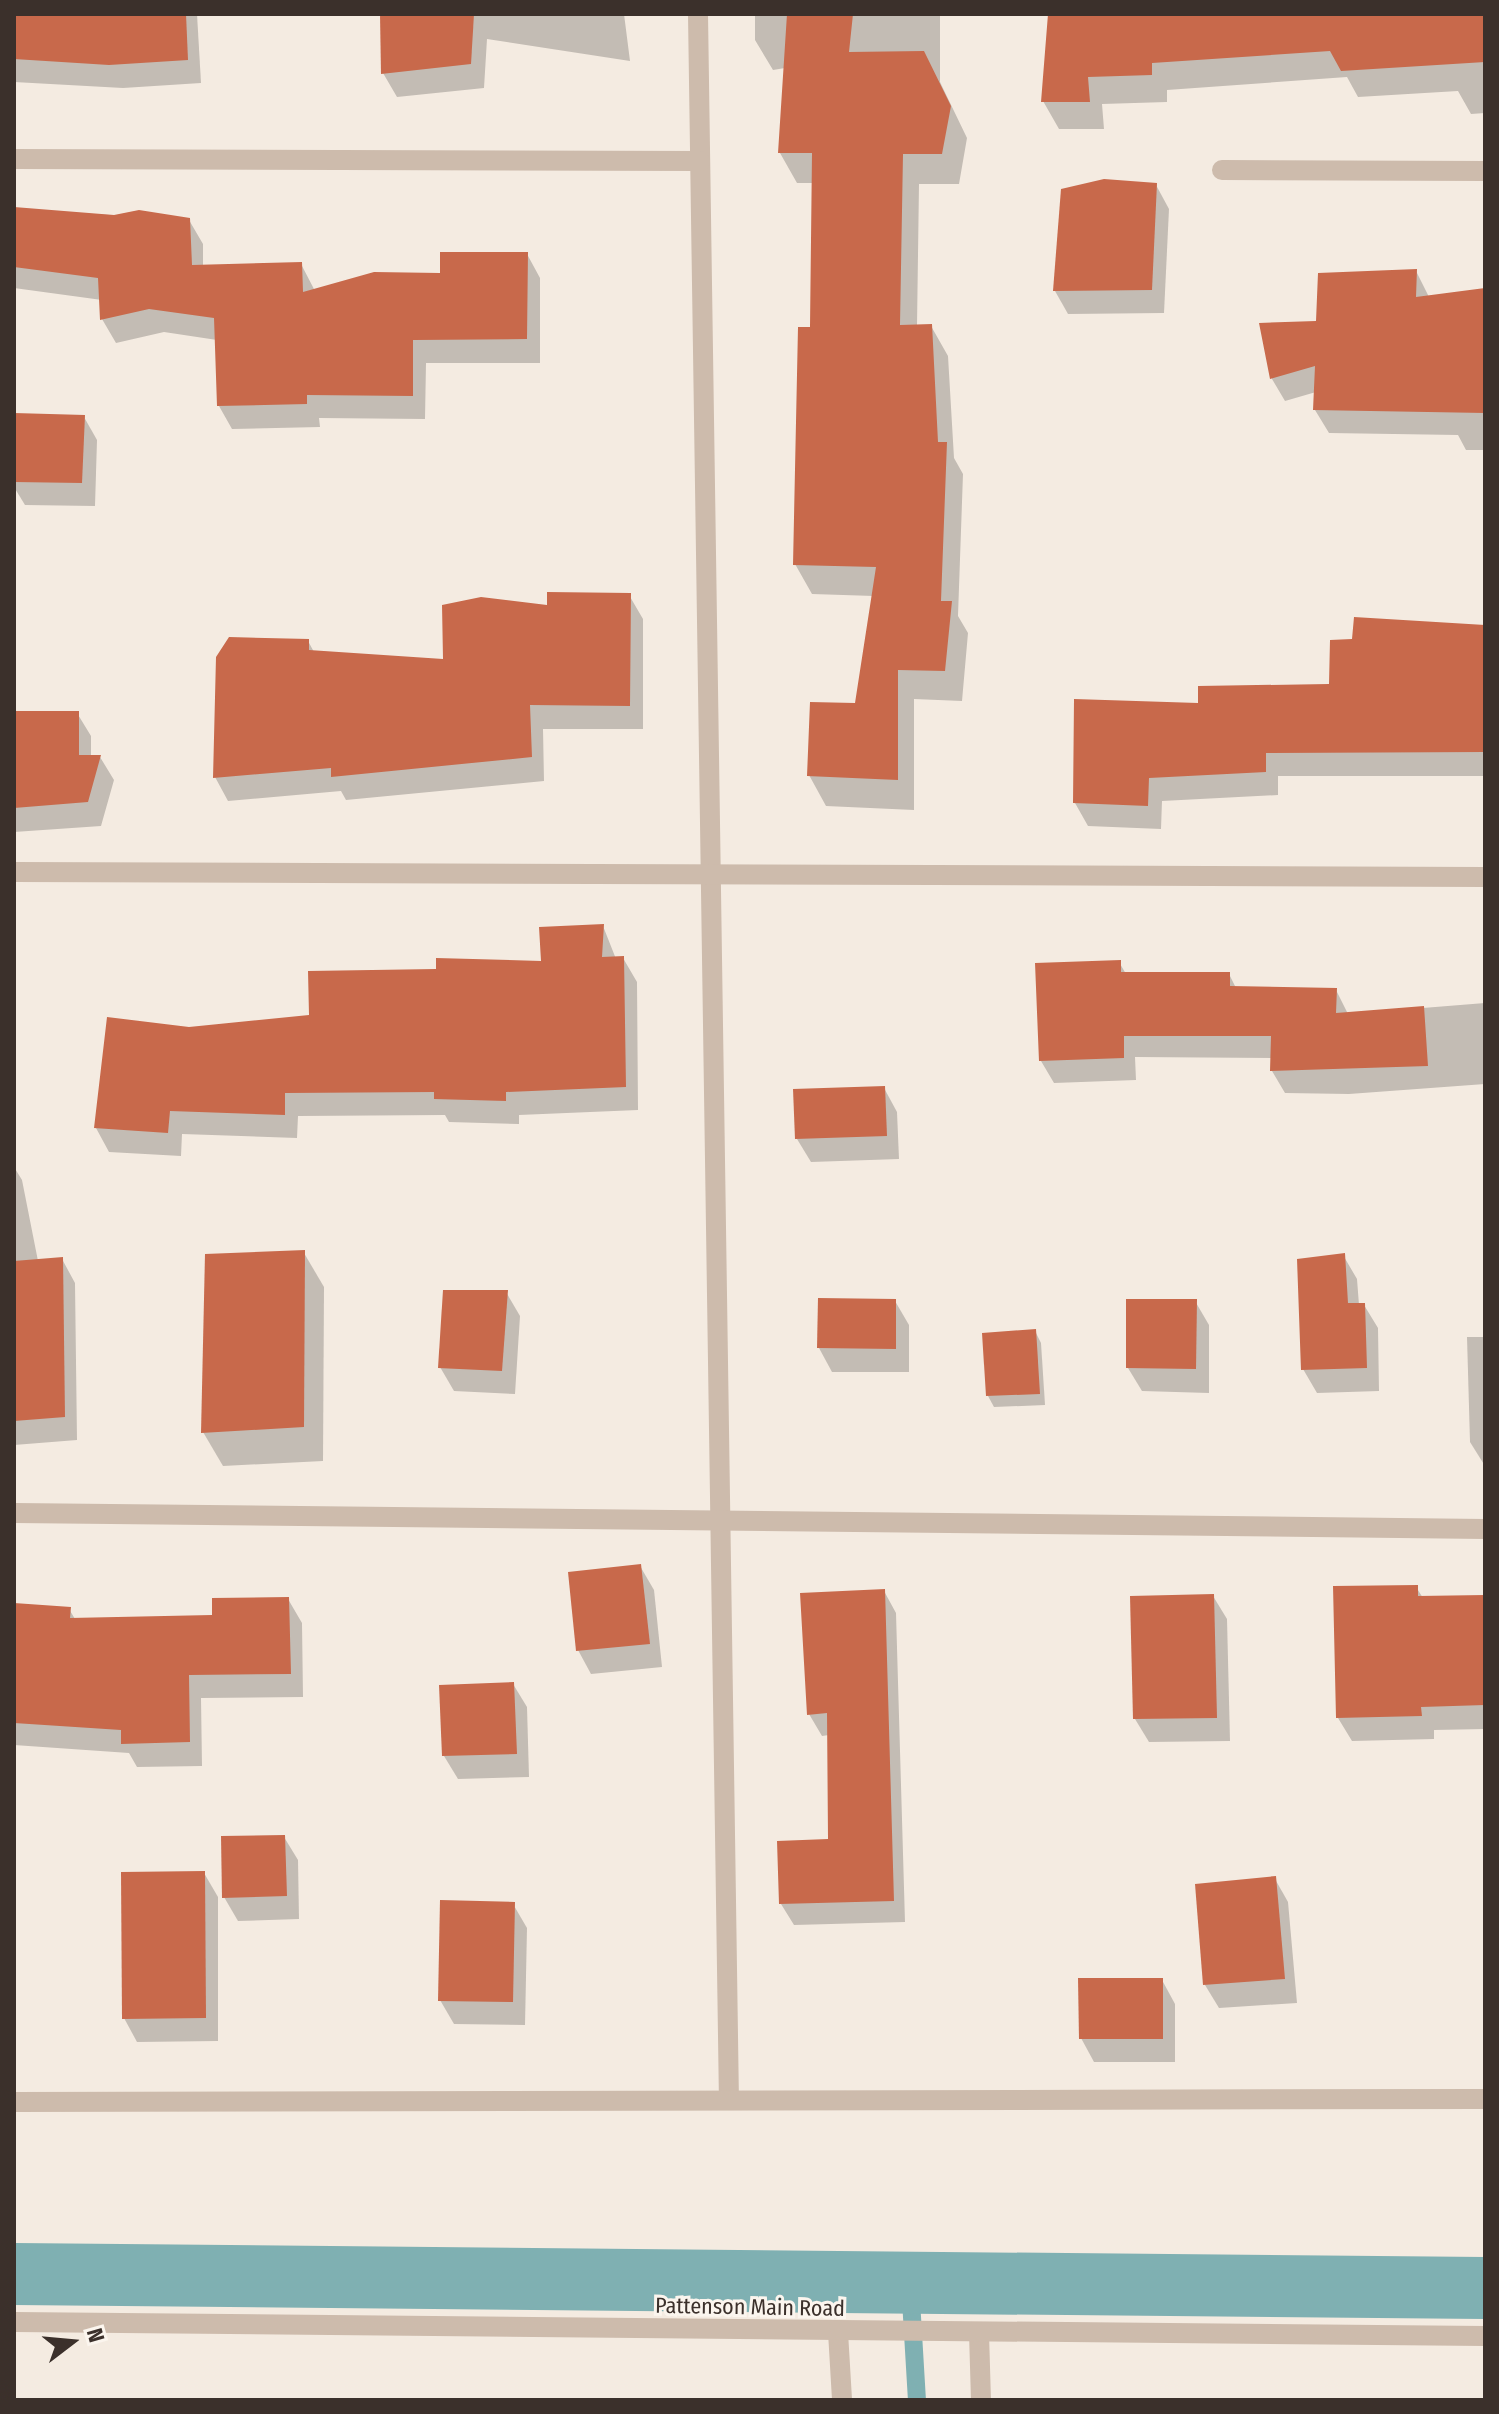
<!DOCTYPE html>
<style>
body{margin:0}
#map{position:relative;width:1499px;height:2414px;overflow:hidden;background:#f4ebe1;font-family:"Fira Sans Condensed",sans-serif}
div>[style]{position:absolute}
[style*='--x']{left:calc(var(--x)*1px);top:calc(var(--y)*1px);width:calc(var(--w)*1px);rotate:calc(var(--a)*1deg)}
.shadow>*{inset:0;background:#0003}
.stream>*{height:18px;margin:-9px;padding:0 9px;transform-origin:9px;border-radius:9px;background:#7fb0b2}
.canal>*{height:62px;margin:-31px;padding:0 31px;transform-origin:31px;border-radius:31px;background:#7fb0b2}
.building>*{inset:0;background:#c8694b}
.minor>*{height:20px;margin:-10px;padding:0 10px;transform-origin:10px;border-radius:10px;background:#cdbbac}
.tertiary>*{height:20px;margin:-10px;padding:0 10px;transform-origin:10px;border-radius:10px;background:#cdbbac}
span{translate:-50% -50%;white-space:nowrap;text-align:center;line-height:1.15;-webkit-text-stroke:6px #fbf5ee;paint-order:stroke}
.street-label{font-size:22px;color:#3b302b}
.frame{position:absolute;inset:0;border:16px solid #3b302b;pointer-events:none}
.north{position:absolute;left:32px;top:2302px;width:80px;height:80px;-webkit-text-stroke:6px #fbf5ee;paint-order:stroke;rotate:74deg;font-size:22px;font-weight:700;line-height:32px;text-align:center;color:#3b302b}
.north::after{content:'';display:block;margin:auto;width:28px;height:36px;background:#3b302b;clip-path:polygon(50% 0,100% 100%,50% 72%,0 100%)}
</style>
<div id="map">
<div class="shadow">
<i style="clip-path:polygon(14px 14px,197px 14px,201px 83px,123px 88px,14px 82px)"></i>
<i style="clip-path:polygon(382px 14px,624px 14px,630px 61px,487px 39px,484px 88px,397px 97px,383px 73px)"></i>
<i style="clip-path:polygon(755px 14px,940px 14px,940px 82px,967px 138px,959px 184px,919px 184px,917px 326px,931px 326px,948px 356px,954px 458px,963px 474px,958px 616px,968px 633px,962px 701px,914px 699px,914px 810px,826px 806px,809px 775px,856px 705px,874px 596px,812px 594px,795px 564px,812px 329px,813px 183px,797px 183px,780px 153px,785px 68px,773px 70px,755px 40px)"></i>
<i style="clip-path:polygon(1050px 14px,1485px 14px,1485px 113px,1471px 114px,1458px 91px,1358px 97px,1347px 77px,1167px 90px,1167px 102px,1102px 104px,1104px 129px,1059px 129px,1043px 101px)"></i>
<i style="clip-path:polygon(1156px 185px,1169px 209px,1164px 313px,1068px 314px,1055px 291px)"></i>
<i style="clip-path:polygon(14px 209px,189px 220px,203px 244px,203px 267px,301px 264px,315px 291px,442px 275px,527px 254px,540px 278px,540px 363px,426px 363px,425px 419px,319px 418px,320px 427px,232px 429px,219px 406px,217px 340px,164px 332px,116px 343px,102px 319px,102px 300px,14px 288px)"></i>
<i style="clip-path:polygon(1416px 271px,1429px 297px,1485px 290px,1485px 450px,1466px 450px,1458px 435px,1329px 433px,1315px 410px,1316px 392px,1285px 401px,1272px 379px,1261px 325px,1318px 323px)"></i>
<i style="clip-path:polygon(84px 417px,97px 440px,95px 506px,25px 505px,14px 487px,14px 435px)"></i>
<i style="clip-path:polygon(629px 595px,643px 619px,643px 729px,543px 729px,544px 781px,346px 800px,341px 791px,228px 801px,215px 777px,308px 641px,314px 652px,445px 661px,549px 608px)"></i>
<i style="clip-path:polygon(1485px 627px,1485px 776px,1278px 776px,1278px 795px,1162px 801px,1161px 829px,1088px 826px,1075px 803px,1200px 705px,1331px 686px)"></i>
<i style="clip-path:polygon(14px 713px,77px 713px,91px 736px,91px 757px,100px 757px,114px 780px,101px 826px,14px 832px)"></i>
<i style="clip-path:polygon(603px 926px,616px 959px,623px 958px,637px 982px,638px 1110px,519px 1115px,519px 1124px,449px 1122px,445px 1115px,298px 1116px,297px 1138px,182px 1134px,181px 1156px,109px 1152px,96px 1128px,189px 1029px,311px 1017px,438px 971px,543px 963px)"></i>
<i style="clip-path:polygon(1119px 962px,1126px 974px,1229px 974px,1236px 988px,1336px 990px,1348px 1014px,1485px 1003px,1485px 1084px,1349px 1094px,1285px 1093px,1272px 1071px,1272px 1058px,1135px 1057px,1136px 1080px,1054px 1083px,1041px 1061px)"></i>
<i style="clip-path:polygon(884px 1088px,897px 1112px,899px 1159px,811px 1162px,797px 1139px)"></i>
<i style="clip-path:polygon(14px 1167px,22px 1180px,38px 1261px,62px 1259px,75px 1283px,77px 1440px,14px 1445px)"></i>
<i style="clip-path:polygon(304px 1253px,324px 1287px,323px 1461px,223px 1466px,203px 1432px)"></i>
<i style="clip-path:polygon(1343px 1255px,1357px 1279px,1359px 1305px,1364px 1305px,1378px 1328px,1379px 1391px,1317px 1393px,1303px 1369px)"></i>
<i style="clip-path:polygon(506px 1292px,520px 1316px,515px 1394px,454px 1391px,440px 1367px)"></i>
<i style="clip-path:polygon(895px 1301px,909px 1325px,909px 1372px,832px 1372px,819px 1348px)"></i>
<i style="clip-path:polygon(1195px 1301px,1209px 1325px,1209px 1393px,1142px 1391px,1128px 1368px)"></i>
<i style="clip-path:polygon(1035px 1331px,1041px 1343px,1045px 1405px,994px 1407px,988px 1396px)"></i>
<i style="clip-path:polygon(1467px 1337px,1485px 1337px,1485px 1466px,1470px 1442px)"></i>
<i style="clip-path:polygon(640px 1566px,654px 1590px,662px 1667px,591px 1674px,578px 1650px)"></i>
<i style="clip-path:polygon(1416px 1587px,1423px 1598px,1485px 1597px,1485px 1729px,1434px 1730px,1434px 1739px,1352px 1741px,1338px 1718px)"></i>
<i style="clip-path:polygon(884px 1591px,896px 1613px,905px 1922px,794px 1925px,781px 1904px,830px 1841px,829px 1735px,822px 1736px,809px 1714px)"></i>
<i style="clip-path:polygon(1213px 1596px,1227px 1619px,1230px 1741px,1149px 1742px,1135px 1719px)"></i>
<i style="clip-path:polygon(288px 1599px,302px 1623px,303px 1697px,201px 1698px,202px 1766px,137px 1767px,129px 1753px,14px 1745px,14px 1605px,69px 1609px,75px 1619px,214px 1617px)"></i>
<i style="clip-path:polygon(513px 1684px,527px 1707px,529px 1777px,458px 1779px,444px 1756px)"></i>
<i style="clip-path:polygon(284px 1837px,298px 1860px,299px 1919px,238px 1921px,224px 1897px)"></i>
<i style="clip-path:polygon(204px 1873px,218px 1897px,218px 2041px,137px 2042px,124px 2018px)"></i>
<i style="clip-path:polygon(1275px 1879px,1288px 1902px,1297px 2003px,1219px 2008px,1205px 1985px,1197px 1885px)"></i>
<i style="clip-path:polygon(513px 1904px,527px 1928px,525px 2025px,454px 2024px,440px 2000px)"></i>
<i style="clip-path:polygon(1162px 1980px,1175px 2004px,1175px 2062px,1094px 2062px,1081px 2038px)"></i>
</div>
<div class="stream">
<i style="--x:910;--y:2283;--w:117;--a:86.6"></i>
</div>
<div class="canal">
<i style="--x:14;--y:2274;--w:1471;--a:0.55"></i>
</div>
<div class="building">
<i style="clip-path:polygon(14px 14px,186px 14px,188px 60px,109px 65px,14px 59px)"></i>
<i style="clip-path:polygon(380px 14px,474px 14px,471px 64px,381px 74px)"></i>
<i style="clip-path:polygon(787px 14px,853px 14px,849px 52px,924px 51px,951px 106px,942px 154px,903px 154px,900px 325px,932px 324px,938px 442px,947px 442px,941px 601px,952px 601px,945px 671px,898px 670px,898px 780px,807px 776px,810px 702px,855px 703px,876px 567px,793px 565px,798px 327px,810px 327px,812px 153px,778px 153px)"></i>
<i style="clip-path:polygon(1048px 14px,1485px 14px,1485px 62px,1341px 71px,1330px 51px,1152px 63px,1152px 75px,1088px 77px,1090px 102px,1041px 102px)"></i>
<i style="clip-path:polygon(1104px 179px,1157px 183px,1152px 290px,1053px 291px,1061px 189px)"></i>
<i style="clip-path:polygon(14px 207px,114px 215px,139px 210px,190px 218px,192px 265px,302px 262px,303px 292px,374px 272px,440px 273px,440px 252px,528px 252px,527px 339px,413px 340px,413px 396px,307px 395px,307px 404px,217px 406px,214px 318px,149px 309px,100px 320px,98px 278px,14px 267px)"></i>
<i style="clip-path:polygon(1417px 269px,1416px 297px,1485px 288px,1485px 413px,1313px 410px,1315px 366px,1270px 379px,1259px 323px,1316px 321px,1318px 273px)"></i>
<i style="clip-path:polygon(14px 413px,85px 415px,82px 483px,14px 482px)"></i>
<i style="clip-path:polygon(547px 592px,631px 593px,630px 706px,530px 705px,532px 757px,331px 777px,331px 768px,213px 778px,216px 657px,229px 637px,309px 639px,309px 650px,443px 659px,442px 605px,481px 597px,547px 605px)"></i>
<i style="clip-path:polygon(1354px 617px,1485px 625px,1485px 752px,1266px 753px,1266px 772px,1149px 778px,1148px 806px,1073px 803px,1074px 699px,1198px 703px,1198px 686px,1329px 684px,1330px 640px,1352px 639px)"></i>
<i style="clip-path:polygon(14px 711px,79px 711px,79px 755px,101px 755px,88px 802px,14px 808px)"></i>
<i style="clip-path:polygon(604px 924px,602px 957px,624px 956px,626px 1087px,506px 1092px,506px 1101px,434px 1099px,434px 1092px,285px 1093px,285px 1115px,170px 1111px,168px 1133px,94px 1128px,107px 1017px,189px 1027px,309px 1015px,308px 971px,436px 969px,436px 958px,541px 961px,539px 927px)"></i>
<i style="clip-path:polygon(1121px 960px,1121px 972px,1230px 972px,1230px 986px,1337px 988px,1336px 1013px,1424px 1006px,1428px 1066px,1270px 1071px,1271px 1036px,1124px 1036px,1124px 1058px,1039px 1061px,1035px 963px)"></i>
<i style="clip-path:polygon(885px 1086px,887px 1136px,795px 1139px,793px 1089px)"></i>
<i style="clip-path:polygon(305px 1250px,304px 1427px,201px 1433px,205px 1254px)"></i>
<i style="clip-path:polygon(1345px 1253px,1348px 1303px,1365px 1303px,1367px 1368px,1301px 1370px,1297px 1259px)"></i>
<i style="clip-path:polygon(63px 1257px,65px 1417px,14px 1421px,14px 1261px)"></i>
<i style="clip-path:polygon(443px 1290px,508px 1290px,502px 1371px,438px 1368px)"></i>
<i style="clip-path:polygon(818px 1298px,896px 1299px,896px 1349px,817px 1348px)"></i>
<i style="clip-path:polygon(1126px 1299px,1197px 1299px,1196px 1369px,1126px 1368px)"></i>
<i style="clip-path:polygon(1036px 1329px,1040px 1394px,986px 1396px,982px 1333px)"></i>
<i style="clip-path:polygon(641px 1564px,650px 1644px,576px 1651px,568px 1572px)"></i>
<i style="clip-path:polygon(1418px 1585px,1418px 1596px,1485px 1595px,1485px 1705px,1421px 1707px,1422px 1716px,1336px 1718px,1333px 1586px)"></i>
<i style="clip-path:polygon(885px 1589px,894px 1901px,779px 1904px,777px 1841px,828px 1839px,827px 1713px,807px 1715px,800px 1593px)"></i>
<i style="clip-path:polygon(1214px 1594px,1217px 1718px,1133px 1719px,1130px 1596px)"></i>
<i style="clip-path:polygon(289px 1597px,291px 1674px,189px 1675px,190px 1742px,121px 1744px,121px 1730px,14px 1723px,14px 1603px,71px 1607px,70px 1618px,212px 1615px,212px 1598px)"></i>
<i style="clip-path:polygon(514px 1682px,517px 1754px,442px 1756px,439px 1685px)"></i>
<i style="clip-path:polygon(285px 1835px,287px 1896px,222px 1898px,221px 1836px)"></i>
<i style="clip-path:polygon(205px 1871px,206px 2018px,122px 2019px,121px 1872px)"></i>
<i style="clip-path:polygon(1276px 1876px,1285px 1979px,1203px 1985px,1195px 1884px)"></i>
<i style="clip-path:polygon(440px 1900px,515px 1902px,513px 2002px,438px 2001px)"></i>
<i style="clip-path:polygon(1078px 1978px,1163px 1978px,1163px 2039px,1079px 2039px)"></i>
</div>
<div class="minor">
<i style="--x:698;--y:14;--w:2086;--a:89.15"></i>
<i style="--x:14;--y:159;--w:686;--a:0.17"></i>
<i style="--x:1222;--y:170;--w:263;--a:0.2"></i>
<i style="--x:14;--y:872;--w:1471;--a:0.19"></i>
<i style="--x:14;--y:1513;--w:1471;--a:0.62"></i>
<i style="--x:14;--y:2102;--w:1471;--a:-0.12"></i>
<i style="--x:838;--y:2332;--w:68;--a:86.6"></i>
<i style="--x:979;--y:2333;--w:67;--a:88.3"></i>
</div>
<div class="tertiary">
<i style="--x:14;--y:2322;--w:1471;--a:0.55"></i>
</div>
<div class="street-label">
<span style="left:750px;top:2307px;rotate:1deg">Pattenson Main Road</span>
</div>
<div class="frame"></div>
<div class="north">N</div>
</div>
